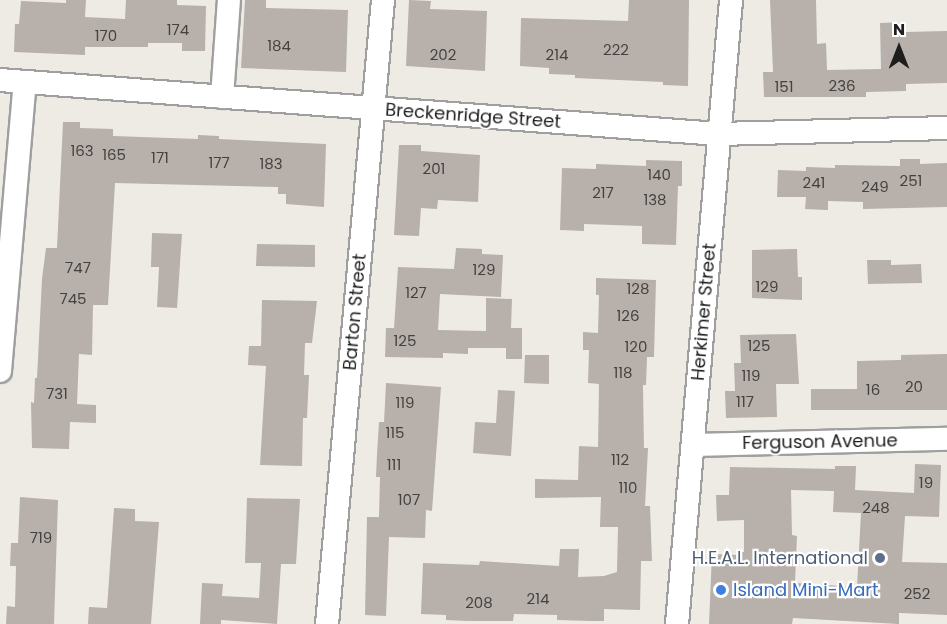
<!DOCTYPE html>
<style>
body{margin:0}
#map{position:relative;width:947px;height:624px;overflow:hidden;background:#eeebe5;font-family:Poppins,sans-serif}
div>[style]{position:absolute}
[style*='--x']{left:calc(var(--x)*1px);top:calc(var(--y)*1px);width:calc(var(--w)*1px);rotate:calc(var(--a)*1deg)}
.building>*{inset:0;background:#b7b0ab}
.roads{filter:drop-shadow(2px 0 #9f9f9f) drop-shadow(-2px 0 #9f9f9f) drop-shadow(0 2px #9f9f9f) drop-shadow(0 -2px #9f9f9f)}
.minor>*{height:22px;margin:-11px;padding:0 11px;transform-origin:11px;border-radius:11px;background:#fff}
.dots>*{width:16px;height:16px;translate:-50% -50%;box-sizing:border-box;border:3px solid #fff;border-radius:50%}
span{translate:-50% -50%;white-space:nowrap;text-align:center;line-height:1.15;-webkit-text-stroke:4.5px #fff;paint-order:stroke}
.number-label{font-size:15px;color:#444241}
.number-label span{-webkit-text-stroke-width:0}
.street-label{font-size:18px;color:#1e1e1e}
.service-label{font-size:18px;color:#4e5e75}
.right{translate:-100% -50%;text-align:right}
.shop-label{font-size:18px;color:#366cbe}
.left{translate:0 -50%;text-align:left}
.north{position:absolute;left:869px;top:18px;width:60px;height:60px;-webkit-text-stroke:4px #fff;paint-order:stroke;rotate:0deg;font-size:16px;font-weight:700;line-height:24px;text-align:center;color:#1e1e1e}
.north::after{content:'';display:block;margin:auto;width:21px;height:27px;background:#1e1e1e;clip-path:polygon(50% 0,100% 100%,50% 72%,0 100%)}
</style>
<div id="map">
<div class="building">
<i style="clip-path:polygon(66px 0,86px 0,85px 17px,125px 19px,126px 0,177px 0,177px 5px,206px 6px,205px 51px,182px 51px,182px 43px,148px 43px,148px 47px,85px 47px,85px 55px,14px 52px,15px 24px,19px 24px,21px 1px,66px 3px)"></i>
<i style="clip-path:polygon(245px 0,266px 0,266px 8px,348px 10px,346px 72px,241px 68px)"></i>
<i style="clip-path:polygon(409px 0,431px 1px,430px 9px,487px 11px,485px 71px,406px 66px)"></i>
<i style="clip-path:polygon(629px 0,689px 0,688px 86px,663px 85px,663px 82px,575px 78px,575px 75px,549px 74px,549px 68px,520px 66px,521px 18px,628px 21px)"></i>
<i style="clip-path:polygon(770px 0,816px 0,817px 44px,826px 43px,827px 70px,881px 69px,880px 23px,905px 22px,905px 32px,947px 31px,947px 83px,906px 84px,906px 91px,866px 92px,866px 97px,764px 97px,763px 72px,773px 72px)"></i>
<i style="clip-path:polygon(63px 122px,80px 122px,80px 128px,113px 129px,113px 136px,198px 139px,198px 135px,219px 136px,219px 139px,326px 144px,324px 207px,286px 204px,286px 194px,278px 194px,278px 187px,115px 183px,108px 305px,93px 305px,92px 355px,79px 354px,77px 404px,96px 405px,96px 423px,70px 422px,69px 449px,32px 448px,31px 402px,34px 403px,35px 378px,37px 378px,42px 279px,46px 248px,57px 248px)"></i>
<i style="clip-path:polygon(399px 145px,421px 145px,421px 151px,480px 155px,478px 202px,438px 200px,437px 209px,421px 208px,419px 236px,394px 235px)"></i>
<i style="clip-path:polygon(900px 159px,920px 159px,920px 164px,947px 163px,947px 207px,863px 209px,863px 202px,828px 201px,828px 210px,805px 209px,806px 197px,777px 197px,778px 170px,806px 171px,806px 167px,835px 168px,835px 165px,900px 166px)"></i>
<i style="clip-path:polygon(646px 160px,682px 161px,682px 186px,678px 186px,676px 245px,642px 244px,642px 226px,584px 224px,584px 231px,560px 230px,562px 168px,596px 169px,596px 164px,646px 166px)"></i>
<i style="clip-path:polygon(152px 233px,182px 234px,177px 308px,157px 307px,159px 267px,151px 267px)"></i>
<i style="clip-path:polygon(257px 244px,315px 245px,315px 267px,256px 266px)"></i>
<i style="clip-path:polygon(456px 248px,482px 249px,482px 254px,503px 255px,501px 297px,440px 294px,438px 330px,486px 331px,486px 298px,512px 299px,511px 328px,522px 328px,522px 359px,506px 359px,506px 348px,468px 348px,468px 354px,443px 353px,443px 358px,385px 357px,386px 328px,394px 328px,398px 267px,454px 269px)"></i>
<i style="clip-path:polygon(797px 249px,798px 277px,802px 277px,802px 300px,752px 298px,752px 250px)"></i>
<i style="clip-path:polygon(867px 260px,891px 260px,891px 265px,921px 264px,922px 283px,868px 284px)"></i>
<i style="clip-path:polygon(596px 278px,656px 280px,654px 357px,647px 357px,646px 385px,643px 385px,644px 448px,648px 448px,645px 506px,650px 506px,652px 561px,641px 561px,640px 610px,604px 609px,604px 621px,590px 621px,557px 620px,557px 615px,514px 614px,513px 621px,467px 621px,446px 620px,446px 615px,421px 614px,423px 563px,479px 565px,480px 561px,559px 566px,560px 549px,579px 549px,578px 577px,604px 576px,617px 572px,618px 527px,600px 527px,601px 497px,535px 498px,535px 479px,578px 480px,579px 446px,598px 447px,599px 384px,588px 383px,589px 350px,583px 350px,583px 332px,598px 333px,599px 295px,596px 295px)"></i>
<i style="clip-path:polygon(262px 300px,317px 301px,312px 343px,305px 343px,304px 375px,309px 375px,307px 418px,303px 418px,302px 466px,260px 465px,266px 366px,248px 365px,249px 346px,261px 346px)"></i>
<i style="clip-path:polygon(796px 334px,799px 384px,776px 384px,777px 417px,726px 418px,725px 391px,735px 391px,734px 363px,741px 363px,740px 335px)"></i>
<i style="clip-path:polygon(947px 354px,947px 410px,811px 410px,811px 389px,857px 389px,857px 361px,901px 360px,901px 355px)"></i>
<i style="clip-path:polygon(525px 355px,549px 355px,549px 384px,524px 383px)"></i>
<i style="clip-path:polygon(386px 383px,441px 387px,432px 511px,426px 510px,425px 538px,389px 537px,386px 616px,365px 615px,367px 517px,379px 517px,380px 477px,376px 477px,377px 454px,379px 422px,384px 422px)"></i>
<i style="clip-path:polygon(498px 390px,515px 391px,511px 456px,473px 453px,475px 422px,496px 423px)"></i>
<i style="clip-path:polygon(evenodd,915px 464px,941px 465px,939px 517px,905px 516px,902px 562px,947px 563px,947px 615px,899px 613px,899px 624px,793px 618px,792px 624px,709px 624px,712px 554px,739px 555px,739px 552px,744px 552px,744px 520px,717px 521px,716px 495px,729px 495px,730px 467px,835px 469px,835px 466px,856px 466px,855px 490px,914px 493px,915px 464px,791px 490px,834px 491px,833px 512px,861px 513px,857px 587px,795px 583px,797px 536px,792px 535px,791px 490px)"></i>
<i style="clip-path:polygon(20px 497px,58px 500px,54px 624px,6px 624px,7px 606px,15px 607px,16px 566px,10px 566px,11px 543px,18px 543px)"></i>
<i style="clip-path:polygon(247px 498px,300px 499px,296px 564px,281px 564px,277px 624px,221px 620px,221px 624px,200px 624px,202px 583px,223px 584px,222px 596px,259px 598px,261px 563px,245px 563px)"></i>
<i style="clip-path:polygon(114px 508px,135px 509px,135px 521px,159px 522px,151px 624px,88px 624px,89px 607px,107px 608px)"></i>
</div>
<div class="roads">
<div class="minor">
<i style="--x:0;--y:80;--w:720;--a:4.3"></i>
<i style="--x:718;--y:134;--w:229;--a:-1.5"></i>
<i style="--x:222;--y:97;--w:97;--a:-85.9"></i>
<i style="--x:0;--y:371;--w:290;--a:-85.1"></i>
<i style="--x:694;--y:445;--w:253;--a:-1.4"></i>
<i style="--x:327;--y:624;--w:627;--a:-84.87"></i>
<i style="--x:677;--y:624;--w:626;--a:-85.05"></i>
</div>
</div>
<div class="dots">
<i style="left:880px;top:558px;background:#5c6f8a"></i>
<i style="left:721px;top:590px;background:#3f7fe0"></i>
</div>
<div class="number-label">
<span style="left:178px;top:30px">174</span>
<span style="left:106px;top:36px">170</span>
<span style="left:279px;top:46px">184</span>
<span style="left:616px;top:50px">222</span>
<span style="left:443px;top:55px">202</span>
<span style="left:557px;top:55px">214</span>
<span style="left:842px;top:86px">236</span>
<span style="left:784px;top:87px">151</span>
<span style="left:82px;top:151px">163</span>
<span style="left:114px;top:155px">165</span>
<span style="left:160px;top:158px">171</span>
<span style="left:219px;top:163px">177</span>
<span style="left:271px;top:164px">183</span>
<span style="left:434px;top:169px">201</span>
<span style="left:659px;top:175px">140</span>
<span style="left:911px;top:181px">251</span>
<span style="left:814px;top:183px">241</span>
<span style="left:875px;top:187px">249</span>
<span style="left:603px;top:193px">217</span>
<span style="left:655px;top:200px">138</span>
<span style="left:78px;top:268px">747</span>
<span style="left:484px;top:270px">129</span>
<span style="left:767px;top:287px">129</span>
<span style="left:638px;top:289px">128</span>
<span style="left:416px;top:293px">127</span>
<span style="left:73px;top:299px">745</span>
<span style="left:628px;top:316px">126</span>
<span style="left:405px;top:341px">125</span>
<span style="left:759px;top:346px">125</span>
<span style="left:636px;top:347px">120</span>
<span style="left:623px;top:373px">118</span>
<span style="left:751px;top:376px">119</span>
<span style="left:914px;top:387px">20</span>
<span style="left:873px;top:390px">16</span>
<span style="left:57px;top:394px">731</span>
<span style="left:745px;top:402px">117</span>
<span style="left:405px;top:403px">119</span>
<span style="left:395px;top:433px">115</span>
<span style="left:620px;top:460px">112</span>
<span style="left:394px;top:465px">111</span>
<span style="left:926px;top:483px">19</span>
<span style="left:628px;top:488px">110</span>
<span style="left:409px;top:500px">107</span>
<span style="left:876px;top:508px">248</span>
<span style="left:41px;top:538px">719</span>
<span style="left:917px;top:594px">252</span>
<span style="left:538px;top:599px">214</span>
<span style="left:479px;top:603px">208</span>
</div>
<div class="street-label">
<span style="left:473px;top:116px;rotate:4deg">Breckenridge Street</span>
<span style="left:355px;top:312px;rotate:-85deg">Barton Street</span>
<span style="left:704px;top:312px;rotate:-85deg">Herkimer Street</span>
<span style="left:820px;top:442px;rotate:-1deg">Ferguson Avenue</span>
</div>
<div class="service-label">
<span class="right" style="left:868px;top:558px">H.E.A.L. International</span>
</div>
<div class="shop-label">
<span class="left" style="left:733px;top:590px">Island Mini-Mart</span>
</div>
<div class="north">N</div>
</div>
